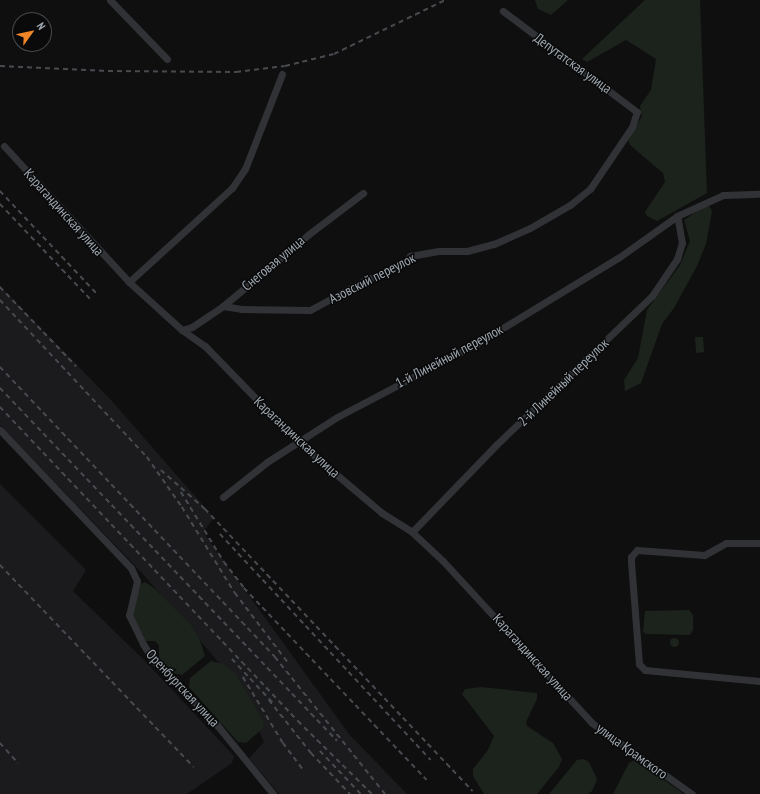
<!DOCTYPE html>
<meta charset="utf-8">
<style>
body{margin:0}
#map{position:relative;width:760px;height:794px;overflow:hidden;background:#0f0f10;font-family:"PT Sans Narrow",sans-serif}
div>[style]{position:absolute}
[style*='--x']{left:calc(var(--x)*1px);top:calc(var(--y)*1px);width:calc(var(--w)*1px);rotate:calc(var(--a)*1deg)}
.built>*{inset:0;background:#1b1b1d}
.green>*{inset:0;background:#1c231c}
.round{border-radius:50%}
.minor>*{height:7px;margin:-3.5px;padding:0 3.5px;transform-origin:3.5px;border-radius:3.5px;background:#303235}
.rail>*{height:1.5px;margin-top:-0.75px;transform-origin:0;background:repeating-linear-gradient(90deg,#474a4e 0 5px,transparent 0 9px)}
span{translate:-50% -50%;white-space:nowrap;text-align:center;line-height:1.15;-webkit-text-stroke:3px #0a0a0b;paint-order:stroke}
.street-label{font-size:14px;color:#a0a9b1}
.north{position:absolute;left:12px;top:12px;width:40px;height:40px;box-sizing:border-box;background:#0a0a0b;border:1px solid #464a4d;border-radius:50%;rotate:57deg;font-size:11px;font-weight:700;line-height:16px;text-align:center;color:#a0a9b1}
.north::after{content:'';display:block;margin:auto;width:14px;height:18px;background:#f08628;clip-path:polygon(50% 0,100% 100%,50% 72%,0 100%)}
</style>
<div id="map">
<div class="built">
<i style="clip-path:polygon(0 286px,111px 400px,214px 518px,203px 532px,349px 734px,407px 794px,279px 794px,249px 758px,264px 742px,238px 685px,142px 573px,0 425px)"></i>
<i style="clip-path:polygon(0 484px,86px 570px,73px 591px,145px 661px,234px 756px,232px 763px,187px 794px,0 794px)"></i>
</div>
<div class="green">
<i style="clip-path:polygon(535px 0,568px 0,551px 15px,538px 9px)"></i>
<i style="clip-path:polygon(645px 0,700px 0,707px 193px,657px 221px,647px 216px,645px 212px,665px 182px,663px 173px,630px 145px,628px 140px,642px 116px,640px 106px,651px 90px,656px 59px,626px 40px,587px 62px,582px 59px)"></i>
<i style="clip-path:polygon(708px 204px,712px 211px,706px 244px,697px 266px,674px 308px,662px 324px,641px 383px,625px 391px,624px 380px,638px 358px,647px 310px,680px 265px,690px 241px,684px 220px)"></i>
<i style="clip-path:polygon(695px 337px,703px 337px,704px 352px,696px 353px)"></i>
<i style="clip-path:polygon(145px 582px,154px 588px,191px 625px,199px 638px,205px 656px,182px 675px,173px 673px,165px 665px,159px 657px,159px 646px,155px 641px,146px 641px,134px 618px,132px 613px,139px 585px)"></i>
<i style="clip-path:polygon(689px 610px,693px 615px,693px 630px,690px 635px,646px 634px,643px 632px,645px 611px)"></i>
<i class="round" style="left:669.5px;top:637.5px;width:9px;height:9px"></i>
<i style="clip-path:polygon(211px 661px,223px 664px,235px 673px,261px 717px,264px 725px,262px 729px,246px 743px,238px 742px,189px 687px,190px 678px)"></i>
<i style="clip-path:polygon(481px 687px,537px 693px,537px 699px,526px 722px,527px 726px,553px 743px,562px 759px,559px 767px,537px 794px,484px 794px,473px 776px,473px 769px,488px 750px,494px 736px,462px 694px,465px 689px)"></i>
<i style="clip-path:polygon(583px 759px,589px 762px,596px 777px,597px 780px,592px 791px,588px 794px,549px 794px,577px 760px)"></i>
<i style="clip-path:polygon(634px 760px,644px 766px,684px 794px,613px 794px,629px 763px)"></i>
</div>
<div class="minor">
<i style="--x:110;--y:0;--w:82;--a:46"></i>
<i style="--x:4;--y:146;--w:185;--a:47.4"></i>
<i style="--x:129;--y:282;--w:72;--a:42.2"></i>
<i style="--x:182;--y:330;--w:28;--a:35"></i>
<i style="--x:205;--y:346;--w:134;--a:45.9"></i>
<i style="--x:298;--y:442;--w:110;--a:40.2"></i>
<i style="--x:382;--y:513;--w:36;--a:32"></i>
<i style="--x:412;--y:532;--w:42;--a:43.1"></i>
<i style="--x:443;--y:561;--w:220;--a:47.4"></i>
<i style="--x:592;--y:723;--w:123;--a:35.4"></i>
<i style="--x:129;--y:282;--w:139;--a:-42.4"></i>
<i style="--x:232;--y:188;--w:23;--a:-56"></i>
<i style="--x:245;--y:169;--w:102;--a:-68.7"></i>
<i style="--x:223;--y:306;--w:19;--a:9"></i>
<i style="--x:242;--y:309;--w:68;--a:0.8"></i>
<i style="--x:310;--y:310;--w:61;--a:-28.2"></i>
<i style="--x:364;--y:281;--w:45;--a:-23.7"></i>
<i style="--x:405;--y:263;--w:9;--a:-54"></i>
<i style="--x:410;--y:256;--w:29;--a:-10"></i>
<i style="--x:439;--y:251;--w:28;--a:0"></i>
<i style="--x:467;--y:251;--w:28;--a:-15"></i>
<i style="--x:494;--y:244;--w:39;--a:-24"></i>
<i style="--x:530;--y:228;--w:46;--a:-29.9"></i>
<i style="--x:570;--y:205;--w:26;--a:-39"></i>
<i style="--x:590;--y:189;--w:75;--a:-55.9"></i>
<i style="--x:632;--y:127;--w:16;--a:-72"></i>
<i style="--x:637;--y:112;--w:168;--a:-143"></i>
<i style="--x:182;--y:330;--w:10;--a:-17"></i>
<i style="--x:192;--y:327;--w:37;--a:-34"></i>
<i style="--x:223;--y:306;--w:112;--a:-39.9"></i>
<i style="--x:309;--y:234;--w:68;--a:-37.2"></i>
<i style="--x:0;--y:430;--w:190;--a:46.5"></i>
<i style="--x:131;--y:568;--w:14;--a:65"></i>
<i style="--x:137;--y:581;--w:35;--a:103"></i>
<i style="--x:129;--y:615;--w:32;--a:64"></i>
<i style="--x:143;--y:644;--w:20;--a:57"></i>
<i style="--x:154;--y:661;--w:90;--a:45.5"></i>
<i style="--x:217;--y:725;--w:89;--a:50.9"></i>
<i style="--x:223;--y:497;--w:56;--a:-38.5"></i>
<i style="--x:267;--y:462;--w:83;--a:-32.7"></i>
<i style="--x:337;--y:417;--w:159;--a:-27.7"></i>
<i style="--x:478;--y:343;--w:164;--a:-31.3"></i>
<i style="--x:618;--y:258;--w:72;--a:-35.4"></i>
<i style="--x:677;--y:216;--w:51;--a:-24.5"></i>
<i style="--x:723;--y:195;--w:37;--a:-2"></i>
<i style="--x:412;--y:532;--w:121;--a:-46"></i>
<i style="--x:496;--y:445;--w:216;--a:-43.7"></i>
<i style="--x:652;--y:296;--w:45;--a:-56"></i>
<i style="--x:677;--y:259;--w:17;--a:-73"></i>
<i style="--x:682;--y:243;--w:27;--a:-100"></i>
<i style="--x:760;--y:543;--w:34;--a:180"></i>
<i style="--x:726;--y:543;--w:25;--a:151"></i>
<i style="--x:704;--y:555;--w:67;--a:-175.7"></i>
<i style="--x:637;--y:550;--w:9;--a:131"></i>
<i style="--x:631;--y:557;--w:5;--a:90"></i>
<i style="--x:631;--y:562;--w:102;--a:85.5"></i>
<i style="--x:639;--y:664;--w:8;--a:45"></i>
<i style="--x:645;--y:670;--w:116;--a:5.5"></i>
</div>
<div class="rail">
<i style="--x:0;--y:66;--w:108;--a:2.7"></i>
<i style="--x:108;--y:71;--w:128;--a:0.4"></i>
<i style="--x:236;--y:72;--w:49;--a:-7"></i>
<i style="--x:285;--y:66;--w:50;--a:-13.8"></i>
<i style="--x:334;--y:54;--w:123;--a:-25.9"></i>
<i style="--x:0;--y:191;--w:141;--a:46.7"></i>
<i style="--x:0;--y:204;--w:132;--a:46.5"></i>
<i style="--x:0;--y:287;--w:110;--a:46.1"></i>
<i style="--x:0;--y:300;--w:215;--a:46.9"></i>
<i style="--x:147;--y:457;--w:61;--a:55"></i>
<i style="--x:182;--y:507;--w:101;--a:58.4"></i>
<i style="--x:235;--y:593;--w:89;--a:52.7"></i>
<i style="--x:0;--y:367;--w:400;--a:46.5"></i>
<i style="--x:275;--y:657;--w:176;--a:51.2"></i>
<i style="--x:0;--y:388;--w:488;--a:46.3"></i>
<i style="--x:0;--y:407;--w:433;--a:46.5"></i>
<i style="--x:298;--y:721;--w:104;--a:44.6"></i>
<i style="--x:161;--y:470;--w:59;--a:41.6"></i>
<i style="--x:205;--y:509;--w:389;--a:46.5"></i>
<i style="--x:181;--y:492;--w:82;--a:58.4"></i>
<i style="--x:224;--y:562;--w:33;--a:52"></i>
<i style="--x:244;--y:588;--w:265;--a:46.4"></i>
<i style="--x:220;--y:534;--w:309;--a:47"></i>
<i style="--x:0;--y:565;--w:280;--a:46.2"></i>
<i style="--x:232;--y:659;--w:62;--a:47"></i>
<i style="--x:243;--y:677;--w:77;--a:58.8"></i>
<i style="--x:283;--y:743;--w:35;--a:53"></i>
<i style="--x:269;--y:700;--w:68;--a:51.6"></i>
<i style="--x:311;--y:753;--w:57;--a:46.4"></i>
<i style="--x:0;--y:743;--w:27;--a:48"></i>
<i style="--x:320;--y:751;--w:59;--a:46.4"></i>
</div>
<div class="street-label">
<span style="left:573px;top:63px;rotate:36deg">Депутатская улица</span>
<span style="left:64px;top:212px;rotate:48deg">Карагандинская улица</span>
<span style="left:273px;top:263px;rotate:-40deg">Снеговая улица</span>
<span style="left:372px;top:278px;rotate:-27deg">Азовский переулок</span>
<span style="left:449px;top:356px;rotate:-28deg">1-й Линейный переулок</span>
<span style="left:563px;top:382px;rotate:-44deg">2-й Линейный переулок</span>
<span style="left:297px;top:437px;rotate:43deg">Карагандинская улица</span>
<span style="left:533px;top:657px;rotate:48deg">Карагандинская улица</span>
<span style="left:183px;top:688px;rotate:47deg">Оренбургская улица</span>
<span style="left:632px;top:751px;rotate:36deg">улица Крамского</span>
</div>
<div class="north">N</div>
</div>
